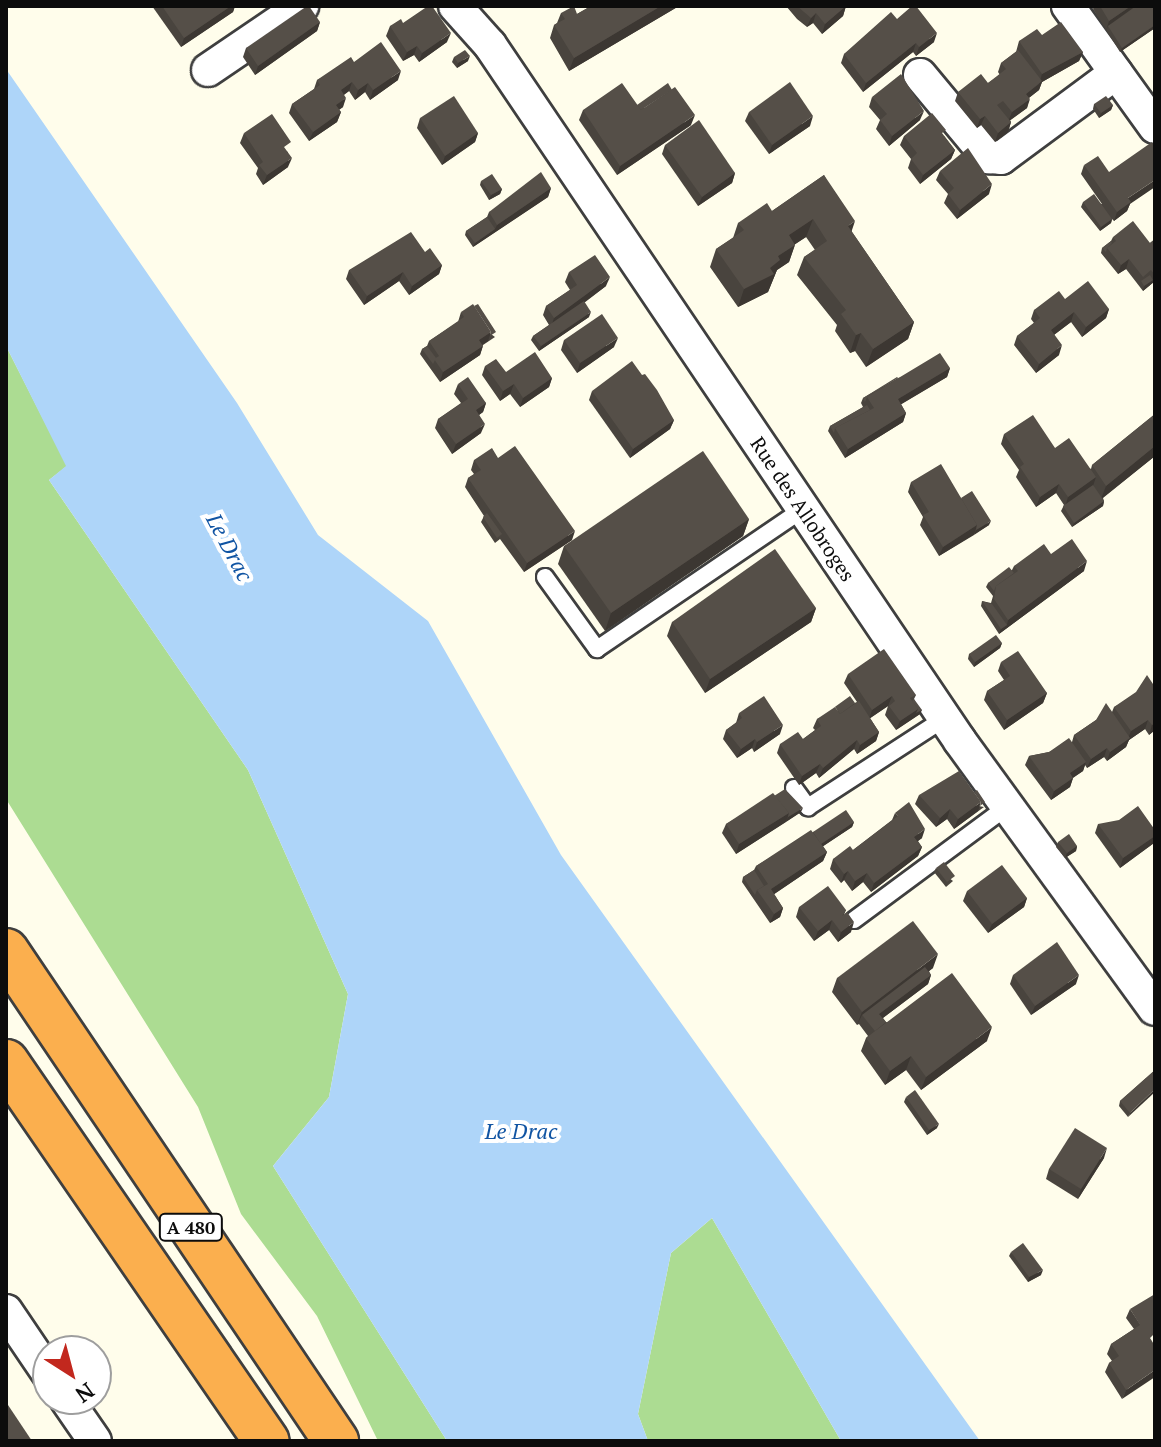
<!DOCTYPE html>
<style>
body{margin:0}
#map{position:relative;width:1161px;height:1447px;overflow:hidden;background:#fffdeb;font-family:"PT Serif",serif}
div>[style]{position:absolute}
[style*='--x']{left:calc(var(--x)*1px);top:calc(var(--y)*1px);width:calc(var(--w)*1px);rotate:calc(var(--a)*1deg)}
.forest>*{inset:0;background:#acdc92}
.water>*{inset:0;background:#aed5f9}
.roads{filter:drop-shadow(2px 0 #3f3f3f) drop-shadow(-2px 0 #3f3f3f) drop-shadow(0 2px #3f3f3f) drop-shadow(0 -2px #3f3f3f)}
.lane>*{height:16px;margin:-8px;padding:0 8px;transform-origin:8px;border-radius:8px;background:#fff}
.street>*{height:32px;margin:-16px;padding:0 16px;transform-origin:16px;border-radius:16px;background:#fff}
.highway>*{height:44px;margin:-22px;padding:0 22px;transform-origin:22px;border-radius:22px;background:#fbaf4e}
.wall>*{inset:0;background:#49443e}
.shaded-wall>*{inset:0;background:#3c3732}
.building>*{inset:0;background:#554f48}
span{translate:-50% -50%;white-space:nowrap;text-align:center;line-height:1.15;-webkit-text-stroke:8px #fff;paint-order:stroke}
.shield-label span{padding:2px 6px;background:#fff;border:2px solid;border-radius:6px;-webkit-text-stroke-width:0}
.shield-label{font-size:18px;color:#0c0c0c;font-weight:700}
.street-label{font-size:20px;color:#0c0c0c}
.water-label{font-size:22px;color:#1054a3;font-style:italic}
.frame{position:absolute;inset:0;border:8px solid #0c0c0c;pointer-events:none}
.north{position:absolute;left:32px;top:1335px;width:80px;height:80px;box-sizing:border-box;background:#fff;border:2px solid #9e9e9e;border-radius:50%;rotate:144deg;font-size:22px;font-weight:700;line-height:32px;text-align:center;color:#0c0c0c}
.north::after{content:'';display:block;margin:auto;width:28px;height:36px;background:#c2281e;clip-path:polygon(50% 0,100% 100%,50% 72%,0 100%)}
</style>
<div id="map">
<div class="forest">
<i style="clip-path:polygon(6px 346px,67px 466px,49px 480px,248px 770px,348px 994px,329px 1097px,273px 1166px,447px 1441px,378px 1441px,317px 1316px,241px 1214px,198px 1107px,6px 799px)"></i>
<i style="clip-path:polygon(712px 1218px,841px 1441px,648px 1441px,638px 1414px,671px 1253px)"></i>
</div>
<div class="water">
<i style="clip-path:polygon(6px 69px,237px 403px,318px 535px,428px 621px,561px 855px,980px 1441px,841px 1441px,712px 1218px,671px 1253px,638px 1414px,648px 1441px,447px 1441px,273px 1166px,329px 1097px,348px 994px,248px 770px,49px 480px,66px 466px,6px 346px)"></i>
</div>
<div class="roads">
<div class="lane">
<i style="--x:545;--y:577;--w:89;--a:54.2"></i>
<i style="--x:597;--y:649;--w:249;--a:-34.2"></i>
<i style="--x:794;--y:788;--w:24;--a:54"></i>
<i style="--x:808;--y:807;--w:163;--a:-33"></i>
<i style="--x:854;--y:920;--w:192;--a:-36.5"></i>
</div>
<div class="street">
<i style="--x:455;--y:6;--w:52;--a:48.1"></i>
<i style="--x:490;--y:45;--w:840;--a:55.97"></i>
<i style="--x:960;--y:741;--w:331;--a:54"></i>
<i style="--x:1068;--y:6;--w:149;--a:54.3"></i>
<i style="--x:208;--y:70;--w:114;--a:-34.2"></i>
<i style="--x:920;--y:75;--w:107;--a:50.3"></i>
<i style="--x:988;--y:157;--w:13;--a:4"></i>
<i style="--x:1001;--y:158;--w:143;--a:-36.5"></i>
<i style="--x:6;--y:1311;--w:75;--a:55.9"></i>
<i style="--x:66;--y:1399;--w:51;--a:55.4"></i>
</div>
<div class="highway">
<i style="--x:6;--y:951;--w:591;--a:56.04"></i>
<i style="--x:6;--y:1062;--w:460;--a:55.5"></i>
</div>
</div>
<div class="wall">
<i style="clip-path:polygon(152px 6px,235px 6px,233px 12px,181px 47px)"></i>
<i style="clip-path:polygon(591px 6px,679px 6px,569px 71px,550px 38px,554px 25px,557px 23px,561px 13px,577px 14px)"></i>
<i style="clip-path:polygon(786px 6px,846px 6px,843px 16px,822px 34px,813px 23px,807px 27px,797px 19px)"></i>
<i style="clip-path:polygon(1094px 6px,1155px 6px,1155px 28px,1120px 52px,1093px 9px)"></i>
<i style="clip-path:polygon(897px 19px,934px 42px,916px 56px,913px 52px,863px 92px,841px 63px,844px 54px)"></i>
<i style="clip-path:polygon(320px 22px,317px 31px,255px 75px,243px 57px,246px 48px)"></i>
<i style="clip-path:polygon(403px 23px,447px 42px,419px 62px,414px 55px,403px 61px,386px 36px,390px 26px)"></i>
<i style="clip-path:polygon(1042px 35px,1083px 52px,1079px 61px,1042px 82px,1039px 90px,1029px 98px,1027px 108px,1010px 120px,1011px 122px,1008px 132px,995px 142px,981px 125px,977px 128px,955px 101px,958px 92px,988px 83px,1000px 75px,998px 72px,1001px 63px,1016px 52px,1019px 41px)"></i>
<i style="clip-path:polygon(454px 57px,468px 61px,457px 68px,452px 62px)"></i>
<i style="clip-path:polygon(354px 62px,398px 80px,370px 100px,365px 92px,355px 100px,349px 91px,344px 95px,343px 107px,339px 110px,341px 112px,337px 122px,309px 141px,289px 113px,292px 104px,314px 89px,317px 80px)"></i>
<i style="clip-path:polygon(872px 97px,920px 120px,889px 146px,876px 129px,880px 120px,869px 107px)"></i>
<i style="clip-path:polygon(1094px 104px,1113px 105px,1111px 110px,1099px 118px,1093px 109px)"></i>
<i style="clip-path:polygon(637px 105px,691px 125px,617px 175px,579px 120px,583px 110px)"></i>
<i style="clip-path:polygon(749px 112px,810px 126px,769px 154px,745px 121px)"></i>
<i style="clip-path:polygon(420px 118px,478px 133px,475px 142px,442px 165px,417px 128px)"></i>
<i style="clip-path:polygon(244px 133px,288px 152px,288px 167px,263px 185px,256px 174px,258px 168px,240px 143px)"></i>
<i style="clip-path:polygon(904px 136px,944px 136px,955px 150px,951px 159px,920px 184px,908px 168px,911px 159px,900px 145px)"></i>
<i style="clip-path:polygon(665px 145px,735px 173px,732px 183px,698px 206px,662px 154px)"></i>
<i style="clip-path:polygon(1084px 165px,1130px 204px,1127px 211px,1114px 221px,1112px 219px,1111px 223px,1100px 231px,1081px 207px,1083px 202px,1102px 204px,1081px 174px)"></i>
<i style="clip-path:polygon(940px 171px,989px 194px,957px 219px,944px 203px,948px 194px,936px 180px)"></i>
<i style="clip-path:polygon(824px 175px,852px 232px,914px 322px,908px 339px,866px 367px,855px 351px,850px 353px,835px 331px,837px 325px,797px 275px,804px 257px,815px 250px,806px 237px,795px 244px,789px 262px,777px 270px,768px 292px,738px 307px,710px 267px,716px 249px,733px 238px,738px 223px,772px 211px)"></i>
<i style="clip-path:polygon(481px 181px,502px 189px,500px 194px,489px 200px,480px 185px)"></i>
<i style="clip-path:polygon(551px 188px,548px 197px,473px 247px,465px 235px,466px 231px,487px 217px,489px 212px)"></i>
<i style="clip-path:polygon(1113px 237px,1150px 243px,1155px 239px,1155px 281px,1143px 291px,1126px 269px,1118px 274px,1101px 253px,1102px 248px,1111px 241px)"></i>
<i style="clip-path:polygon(442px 265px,439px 274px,409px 295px,399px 281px,364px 305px,346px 279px,349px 270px)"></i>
<i style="clip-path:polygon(569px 272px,606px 286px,584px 303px,589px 317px,539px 351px,531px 340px,533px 336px,549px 325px,543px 315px,546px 306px,570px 290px,565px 282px)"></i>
<i style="clip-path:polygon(1065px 299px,1109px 309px,1106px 318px,1082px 337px,1071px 322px,1054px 335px,1059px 355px,1036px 373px,1014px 345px,1017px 336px,1034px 323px,1031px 319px,1034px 310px)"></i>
<i style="clip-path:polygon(461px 312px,495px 337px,483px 345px,480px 355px,440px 382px,420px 354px,422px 349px,427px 346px,429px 341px,458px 322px)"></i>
<i style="clip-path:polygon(564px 340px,614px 347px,577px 373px,561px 350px)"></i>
<i style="clip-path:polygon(485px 366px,506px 372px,552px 378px,549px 387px,520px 407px,510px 394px,500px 401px,482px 375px)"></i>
<i style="clip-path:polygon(950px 368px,947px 377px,901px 404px,906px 413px,903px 422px,845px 458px,828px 431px,830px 426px,863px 407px,861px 403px,863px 398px,898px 378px)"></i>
<i style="clip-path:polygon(458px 384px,486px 403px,483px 412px,479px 415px,481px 433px,452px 454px,435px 428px,438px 419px,461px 403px,454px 394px)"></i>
<i style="clip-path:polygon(592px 391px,674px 420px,670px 429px,630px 458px,589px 400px)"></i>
<i style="clip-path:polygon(1155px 414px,1155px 456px,1103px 498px,1104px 501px,1103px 506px,1072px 527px,1061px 511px,1064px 505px,1056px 493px,1036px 507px,1016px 477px,1019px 470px,1001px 444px,1004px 434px,1055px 448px,1091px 469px,1092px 465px)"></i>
<i style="clip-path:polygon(498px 458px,572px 540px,524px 572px,500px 539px,495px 543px,481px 522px,484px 516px,465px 487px,468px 478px,474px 474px,471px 470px,474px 460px)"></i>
<i style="clip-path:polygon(911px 482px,961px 498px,989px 525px,939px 556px,920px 525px,923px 517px,908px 492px)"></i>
<i style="clip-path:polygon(749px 519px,743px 536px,605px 631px,558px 564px,564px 546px)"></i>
<i style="clip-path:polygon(1051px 554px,1084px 571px,999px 634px,981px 606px,982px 601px,991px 603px,993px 596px,986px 587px,988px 583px,1012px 570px,1014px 566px)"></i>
<i style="clip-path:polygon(816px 608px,811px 622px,705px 693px,667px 636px,672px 622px)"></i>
<i style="clip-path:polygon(1002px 643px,1000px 648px,974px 667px,968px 659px,969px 654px)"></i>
<i style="clip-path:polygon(1001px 662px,1047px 693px,1043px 703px,1004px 730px,984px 700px,987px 691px,1004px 680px,998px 671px)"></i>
<i style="clip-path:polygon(848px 674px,916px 695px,914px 699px,920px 714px,896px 730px,885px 715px,888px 706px,870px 718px,879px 732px,876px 741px,857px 754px,854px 749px,819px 778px,816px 773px,799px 785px,777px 753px,780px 744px,803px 739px,815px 730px,813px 728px,817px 719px,857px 702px,844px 683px)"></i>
<i style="clip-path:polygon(1155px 687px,1155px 730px,1149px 735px,1145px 729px,1129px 740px,1126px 747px,1107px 761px,1104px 757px,1087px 768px,1085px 765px,1083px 771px,1073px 778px,1070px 787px,1051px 800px,1025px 765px,1029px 756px,1049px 752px,1072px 742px,1074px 735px,1096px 720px,1112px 712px,1114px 707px)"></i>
<i style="clip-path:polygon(739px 713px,780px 734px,754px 752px,752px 748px,737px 758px,723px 739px,726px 730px,736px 723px)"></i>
<i style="clip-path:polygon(919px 795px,984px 807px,954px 829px,947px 819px,936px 827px,915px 804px)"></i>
<i style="clip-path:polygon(774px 796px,801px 812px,736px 854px,722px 833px,726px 824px)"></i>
<i style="clip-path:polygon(895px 813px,922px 838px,918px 841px,922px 847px,918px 856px,871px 892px,863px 882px,852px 891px,844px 880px,841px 883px,830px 869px,833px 859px,853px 850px,892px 820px)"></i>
<i style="clip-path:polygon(854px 822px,852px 827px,823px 846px,827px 852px,823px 861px,774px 894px,783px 908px,780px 917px,770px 923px,742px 882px,743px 877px,754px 870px,756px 866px,813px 832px)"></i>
<i style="clip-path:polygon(1098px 824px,1155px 830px,1155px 841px,1154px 843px,1120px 868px,1095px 833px)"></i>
<i style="clip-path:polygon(1058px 842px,1077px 846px,1076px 851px,1065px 858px,1056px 847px)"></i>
<i style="clip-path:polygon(936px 868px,953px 881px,946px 887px,934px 872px)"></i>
<i style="clip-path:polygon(967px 891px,1027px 898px,1024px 907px,988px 933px,963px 901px)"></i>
<i style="clip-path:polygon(799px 907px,846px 910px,844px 915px,851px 932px,838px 942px,829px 930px,814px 941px,796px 917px)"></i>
<i style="clip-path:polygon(933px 968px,929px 971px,931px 975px,928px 984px,883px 1018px,886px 1022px,987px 1041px,921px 1090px,906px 1070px,885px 1085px,861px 1051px,866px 1038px,868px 1036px,859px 1024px,857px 1025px,832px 992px,837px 978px)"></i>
<i style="clip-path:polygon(1013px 975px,1076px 984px,1031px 1015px,1010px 984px)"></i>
<i style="clip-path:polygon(1155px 1070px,1128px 1117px,1119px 1106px,1120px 1101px)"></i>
<i style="clip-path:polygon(906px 1097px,937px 1128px,927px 1135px,904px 1102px)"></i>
<i style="clip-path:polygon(1104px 1158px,1078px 1199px,1046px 1179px,1049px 1169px)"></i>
<i style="clip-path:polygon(1011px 1252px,1041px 1275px,1028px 1282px,1009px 1256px)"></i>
<i style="clip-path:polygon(1130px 1309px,1152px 1342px,1122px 1399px,1105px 1372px,1109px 1363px,1112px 1361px,1107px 1354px,1111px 1344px,1134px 1329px,1126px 1318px)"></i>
</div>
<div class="shaded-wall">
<i style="clip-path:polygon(231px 6px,235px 6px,233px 12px,181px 47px,184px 38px)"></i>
<i style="clip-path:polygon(661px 6px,679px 6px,569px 71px,574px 58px)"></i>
<i style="clip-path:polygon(846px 6px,843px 16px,822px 34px,825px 24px)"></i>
<i style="clip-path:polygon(1131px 6px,1141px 6px,1108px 26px,1106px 31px,1109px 21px)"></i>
<i style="clip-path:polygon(816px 13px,813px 23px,807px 27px,811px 18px)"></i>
<i style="clip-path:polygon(320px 22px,317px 31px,255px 75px,258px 66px)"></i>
<i style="clip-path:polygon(1155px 25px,1155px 28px,1120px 52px,1122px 48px)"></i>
<i style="clip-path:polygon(451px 33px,447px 42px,419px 62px,422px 53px)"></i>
<i style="clip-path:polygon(937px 33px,934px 42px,916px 56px,919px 47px)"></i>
<i style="clip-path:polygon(916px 43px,913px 52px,863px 92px,866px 83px)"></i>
<i style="clip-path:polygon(417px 46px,414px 55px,403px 61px,407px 52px)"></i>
<i style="clip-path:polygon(1083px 52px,1079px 61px,1042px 82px,1039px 90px,1022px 103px,1026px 94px,1039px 84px,1042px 74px)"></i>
<i style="clip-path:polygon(470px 56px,468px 61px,457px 68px,458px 63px)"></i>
<i style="clip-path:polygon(401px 71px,398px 80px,370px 100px,373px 90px)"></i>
<i style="clip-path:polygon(352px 82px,349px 91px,337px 99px,341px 90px)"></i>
<i style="clip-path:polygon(368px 83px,365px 92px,355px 100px,358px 90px)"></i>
<i style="clip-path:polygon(346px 98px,343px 107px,332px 114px,336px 105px)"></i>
<i style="clip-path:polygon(1030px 99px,1027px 108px,1008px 122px,1012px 112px)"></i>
<i style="clip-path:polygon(1113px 105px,1111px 110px,1099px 118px,1101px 113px)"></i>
<i style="clip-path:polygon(924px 111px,920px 120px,889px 146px,892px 136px)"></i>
<i style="clip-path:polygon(341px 112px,337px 122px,309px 141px,313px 132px)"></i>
<i style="clip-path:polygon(695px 115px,691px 125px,617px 175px,620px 166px)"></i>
<i style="clip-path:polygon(813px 116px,810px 126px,769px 154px,772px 145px)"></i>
<i style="clip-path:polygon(985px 116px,981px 125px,977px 128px,980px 119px)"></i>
<i style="clip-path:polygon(1011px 122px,1008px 132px,995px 142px,998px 133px)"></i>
<i style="clip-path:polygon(478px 133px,475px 142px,442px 165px,445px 156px)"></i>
<i style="clip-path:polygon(955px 150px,951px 159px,920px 184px,923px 175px)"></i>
<i style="clip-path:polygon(292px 158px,288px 167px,263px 185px,267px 175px)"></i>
<i style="clip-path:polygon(735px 173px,732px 183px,698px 206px,702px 197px)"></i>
<i style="clip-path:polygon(1155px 180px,1155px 187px,1130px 204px,1127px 211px,1114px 221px,1117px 212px,1128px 198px)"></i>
<i style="clip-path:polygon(992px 184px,989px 194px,957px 219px,960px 210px)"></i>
<i style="clip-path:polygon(551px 188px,548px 197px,473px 247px,475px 243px,495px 229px,497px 225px)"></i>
<i style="clip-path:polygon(502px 189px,500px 194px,489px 200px,491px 195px)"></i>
<i style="clip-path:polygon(813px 219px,806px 237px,782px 253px,789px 235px)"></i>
<i style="clip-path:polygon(1112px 219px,1111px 223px,1100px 231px,1101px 227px)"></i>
<i style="clip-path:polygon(855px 221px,849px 239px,848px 226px)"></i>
<i style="clip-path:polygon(795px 245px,789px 262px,777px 270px,768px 292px,738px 307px,744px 289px,770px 268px,778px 256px)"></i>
<i style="clip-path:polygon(1129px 259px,1126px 269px,1118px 274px,1121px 265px)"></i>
<i style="clip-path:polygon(442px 265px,439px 274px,409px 295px,412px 286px)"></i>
<i style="clip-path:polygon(403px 272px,399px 281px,364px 305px,367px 296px)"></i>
<i style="clip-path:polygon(1155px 275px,1155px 281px,1143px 291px,1144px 286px,1153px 280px)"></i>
<i style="clip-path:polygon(610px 277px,606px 286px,551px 327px,554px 318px)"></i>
<i style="clip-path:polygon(1109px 309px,1106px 318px,1082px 337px,1086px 327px)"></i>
<i style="clip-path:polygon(591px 312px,589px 317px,539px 351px,541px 346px)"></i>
<i style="clip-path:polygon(1074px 312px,1071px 322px,1047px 340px,1051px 330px)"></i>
<i style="clip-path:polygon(914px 322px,908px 339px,866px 367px,873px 349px)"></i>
<i style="clip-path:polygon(491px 332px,488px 341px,476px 349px,479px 340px)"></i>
<i style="clip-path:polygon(861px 333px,855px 351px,850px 353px,856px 335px)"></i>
<i style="clip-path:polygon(618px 338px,614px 347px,577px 373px,580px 363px)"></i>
<i style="clip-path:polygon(1062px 345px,1059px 355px,1036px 373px,1039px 364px)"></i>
<i style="clip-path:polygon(483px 346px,480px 355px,440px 382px,443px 372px)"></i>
<i style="clip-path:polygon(950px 368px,947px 377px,895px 408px,898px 399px)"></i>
<i style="clip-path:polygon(552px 378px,549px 387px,520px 407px,523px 398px)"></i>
<i style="clip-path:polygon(514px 384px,510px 394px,500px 401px,503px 391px)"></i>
<i style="clip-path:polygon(486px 403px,483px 412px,472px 420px,476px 410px)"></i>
<i style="clip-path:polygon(906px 413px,903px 422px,845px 458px,848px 449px)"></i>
<i style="clip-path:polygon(674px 420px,670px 429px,630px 458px,633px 449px)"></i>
<i style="clip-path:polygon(485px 424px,481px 433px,452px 454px,456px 444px)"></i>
<i style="clip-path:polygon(1155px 446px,1155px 456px,1101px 499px,1106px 486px)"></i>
<i style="clip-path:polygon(1096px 477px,1093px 486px,1065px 507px,1068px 497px)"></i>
<i style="clip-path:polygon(1059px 484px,1056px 493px,1036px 507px,1040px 497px)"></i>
<i style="clip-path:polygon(1104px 501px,1103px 506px,1072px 527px,1074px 523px)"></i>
<i style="clip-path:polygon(749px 519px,743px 536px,605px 631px,611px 613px)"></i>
<i style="clip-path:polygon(991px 521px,989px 525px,974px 535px,976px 530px)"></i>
<i style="clip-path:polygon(977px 525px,974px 535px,939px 556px,943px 547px)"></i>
<i style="clip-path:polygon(575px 531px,572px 540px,524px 572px,527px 563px)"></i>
<i style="clip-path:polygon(1087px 561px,1084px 571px,999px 634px,1001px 629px,1007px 625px,1008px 620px)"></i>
<i style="clip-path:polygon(816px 608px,811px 622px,705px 693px,710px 679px)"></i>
<i style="clip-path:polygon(1002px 643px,1000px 648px,974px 667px,975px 662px)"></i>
<i style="clip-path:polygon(1047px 693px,1043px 703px,1004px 730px,1007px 720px)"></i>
<i style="clip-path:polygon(892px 696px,888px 706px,869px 719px,872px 710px)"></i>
<i style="clip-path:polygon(918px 709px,922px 710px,920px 714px,896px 730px,900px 721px)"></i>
<i style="clip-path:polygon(1148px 720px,1145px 729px,1129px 740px,1126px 747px,1107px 761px,1110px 752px,1128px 739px,1131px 731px)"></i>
<i style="clip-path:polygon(1155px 723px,1155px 730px,1149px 735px,1152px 725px)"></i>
<i style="clip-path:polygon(783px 725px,780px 734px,754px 752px,757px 742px)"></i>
<i style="clip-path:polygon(879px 732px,876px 741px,857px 754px,860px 745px)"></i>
<i style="clip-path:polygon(755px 739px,752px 748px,737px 758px,741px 749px)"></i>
<i style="clip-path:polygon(857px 740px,854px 749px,819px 778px,823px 768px)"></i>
<i style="clip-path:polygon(1107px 748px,1104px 757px,1087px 768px,1091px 759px)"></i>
<i style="clip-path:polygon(1086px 762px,1083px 771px,1066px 782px,1070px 773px)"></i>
<i style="clip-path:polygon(820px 764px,816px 773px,799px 785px,802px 776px)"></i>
<i style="clip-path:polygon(1073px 778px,1070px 787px,1051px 800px,1054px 791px)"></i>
<i style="clip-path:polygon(981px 802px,978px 811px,954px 829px,958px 819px)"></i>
<i style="clip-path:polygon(803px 808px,801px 812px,786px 822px,788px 817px)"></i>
<i style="clip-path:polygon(950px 809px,947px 819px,936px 827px,940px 818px)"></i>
<i style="clip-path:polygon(789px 813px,786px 822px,736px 854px,739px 844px)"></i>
<i style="clip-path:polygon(854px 822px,852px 827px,816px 851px,818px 846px)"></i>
<i style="clip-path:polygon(925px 829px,922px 838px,911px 846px,914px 837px)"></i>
<i style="clip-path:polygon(1155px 836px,1154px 843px,1120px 868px,1123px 858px)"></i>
<i style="clip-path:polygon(1077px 846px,1076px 851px,1065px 858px,1067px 853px)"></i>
<i style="clip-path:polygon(922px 847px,918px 856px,871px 892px,874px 883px)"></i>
<i style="clip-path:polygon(827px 852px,823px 861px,767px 899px,771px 889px)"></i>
<i style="clip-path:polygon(848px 871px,844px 880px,841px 883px,844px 874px)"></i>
<i style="clip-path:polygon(867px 873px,863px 882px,852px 891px,855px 881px)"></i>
<i style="clip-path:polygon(1027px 898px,1024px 907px,988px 933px,992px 924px)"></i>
<i style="clip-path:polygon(783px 908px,780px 917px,770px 923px,774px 914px)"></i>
<i style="clip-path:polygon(832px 920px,829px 930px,814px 941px,818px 931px)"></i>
<i style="clip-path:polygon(854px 922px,851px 932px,838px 942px,841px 932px)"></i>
<i style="clip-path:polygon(938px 954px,933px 968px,866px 1019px,862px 1015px,857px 1025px,862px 1012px)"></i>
<i style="clip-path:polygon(931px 975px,928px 984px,876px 1023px,879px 1014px)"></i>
<i style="clip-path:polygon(1079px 975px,1076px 984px,1031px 1015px,1035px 1006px)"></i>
<i style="clip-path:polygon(992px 1027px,987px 1041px,921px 1090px,926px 1077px)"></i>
<i style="clip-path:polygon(911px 1056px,906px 1070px,885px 1085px,890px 1071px)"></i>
<i style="clip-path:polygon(1155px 1089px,1155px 1092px,1128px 1117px,1130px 1113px)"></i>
<i style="clip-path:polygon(939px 1124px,937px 1128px,927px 1135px,929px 1130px)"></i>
<i style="clip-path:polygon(1107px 1148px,1104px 1158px,1078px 1199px,1081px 1189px)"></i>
<i style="clip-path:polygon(1043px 1270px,1041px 1275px,1028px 1282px,1029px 1277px)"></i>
<i style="clip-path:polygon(1155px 1370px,1155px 1377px,1122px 1399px,1126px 1390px)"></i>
</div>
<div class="building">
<i style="clip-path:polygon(162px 6px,231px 6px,184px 38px)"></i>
<i style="clip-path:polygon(307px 6px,309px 6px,320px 22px,258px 66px,246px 48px)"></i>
<i style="clip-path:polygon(428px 6px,432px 6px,451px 33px,422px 53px,417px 46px,407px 52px,390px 26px,401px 19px,403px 23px)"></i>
<i style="clip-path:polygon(574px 6px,577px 14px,591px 6px,661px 6px,574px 58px,554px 25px,565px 19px,561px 13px)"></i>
<i style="clip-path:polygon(797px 6px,846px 6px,825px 24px,816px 13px,811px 18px)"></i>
<i style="clip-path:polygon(912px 6px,916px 6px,937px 33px,919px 47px,916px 43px,866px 83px,844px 54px,891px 12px,897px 19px)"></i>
<i style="clip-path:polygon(1100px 6px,1131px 6px,1109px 21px)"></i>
<i style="clip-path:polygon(1136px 6px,1155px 6px,1155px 25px,1122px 48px,1108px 26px)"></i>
<i style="clip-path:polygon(1061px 22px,1083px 52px,1042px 74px,1019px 41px,1037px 29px,1042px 35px)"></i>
<i style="clip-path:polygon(381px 42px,401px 71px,373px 90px,368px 83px,358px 90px,352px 82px,341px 90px,346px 98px,336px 105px,341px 112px,313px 132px,292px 104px,320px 85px,317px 80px,351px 57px,354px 62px)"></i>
<i style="clip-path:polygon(465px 50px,470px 56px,458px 63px,454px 57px)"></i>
<i style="clip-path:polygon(1018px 50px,1042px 81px,1026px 94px,1030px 99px,1012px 112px,1003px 101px,997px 105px,1011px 122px,998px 133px,985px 116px,980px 119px,958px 92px,981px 74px,988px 83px,1006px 69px,1001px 63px)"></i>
<i style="clip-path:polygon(901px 74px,924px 111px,892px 136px,880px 120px,887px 114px,872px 97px)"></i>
<i style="clip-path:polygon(790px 82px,813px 116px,772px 145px,749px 112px)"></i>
<i style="clip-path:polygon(622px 83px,641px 110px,675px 87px,695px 115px,620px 166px,583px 110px)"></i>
<i style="clip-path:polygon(668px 83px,672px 90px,641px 110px,637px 105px)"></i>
<i style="clip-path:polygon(454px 96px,478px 133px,445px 156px,420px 118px)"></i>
<i style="clip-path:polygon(1106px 96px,1113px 105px,1101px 113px,1094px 104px)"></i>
<i style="clip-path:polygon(932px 113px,946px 130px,942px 133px,955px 150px,923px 175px,911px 159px,917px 153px,904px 136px)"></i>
<i style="clip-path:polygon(272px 114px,291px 142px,284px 147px,292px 158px,267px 175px,259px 165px,263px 162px,244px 133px)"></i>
<i style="clip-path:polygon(699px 120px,735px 173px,702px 197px,665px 145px)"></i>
<i style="clip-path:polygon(1152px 142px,1155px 146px,1155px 180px,1128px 198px,1131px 202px,1117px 212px,1084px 165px,1098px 156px,1109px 172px)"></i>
<i style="clip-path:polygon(968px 148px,992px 184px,960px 210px,948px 194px,954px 188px,940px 171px)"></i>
<i style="clip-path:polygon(541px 172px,551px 188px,497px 225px,489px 212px)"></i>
<i style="clip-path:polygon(492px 174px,502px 189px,491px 195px,481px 181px)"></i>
<i style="clip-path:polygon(824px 175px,855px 221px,848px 226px,914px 322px,873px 349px,861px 333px,856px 335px,841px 314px,846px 310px,804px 257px,827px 241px,813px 219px,789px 235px,795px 245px,778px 256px,780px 260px,770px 268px,774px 274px,744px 289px,716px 249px,744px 230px,738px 223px,767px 203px,772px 211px)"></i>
<i style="clip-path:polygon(1094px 194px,1112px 219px,1101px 227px,1083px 202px)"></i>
<i style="clip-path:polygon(487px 217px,495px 229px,475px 243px,466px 231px)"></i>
<i style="clip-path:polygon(1133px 221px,1150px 243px,1155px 239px,1155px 275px,1151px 270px,1143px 277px,1129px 259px,1121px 265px,1107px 248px,1116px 241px,1113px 237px)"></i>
<i style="clip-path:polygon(411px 232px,425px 252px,430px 248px,442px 265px,412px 286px,403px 272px,367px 296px,349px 270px)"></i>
<i style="clip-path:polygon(1111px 241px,1112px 243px,1107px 248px,1106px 252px,1102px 248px)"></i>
<i style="clip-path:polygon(595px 255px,610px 277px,554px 318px,546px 306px,577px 285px,569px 272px)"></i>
<i style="clip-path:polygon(1150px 275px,1153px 280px,1144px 286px,1141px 281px)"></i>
<i style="clip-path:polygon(1088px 281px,1109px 309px,1086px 327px,1074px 312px,1051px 330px,1062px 345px,1039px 364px,1017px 336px,1040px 318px,1034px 310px,1059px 291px,1065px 299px)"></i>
<i style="clip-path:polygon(584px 301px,591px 312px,541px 346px,533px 336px)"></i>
<i style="clip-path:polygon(473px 304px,491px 332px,479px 340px,483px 346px,443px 372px,434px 359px,439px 356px,429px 341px,464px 317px,461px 312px)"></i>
<i style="clip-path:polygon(478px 304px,496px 332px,490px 336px,491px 332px,474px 306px)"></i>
<i style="clip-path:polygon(602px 314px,618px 338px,580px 363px,564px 340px)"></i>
<i style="clip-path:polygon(427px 346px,436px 358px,433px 364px,422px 349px)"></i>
<i style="clip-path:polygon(535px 352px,552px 378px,523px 398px,514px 384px,503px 391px,485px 366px,496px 359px,506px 372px)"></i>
<i style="clip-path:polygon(940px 353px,950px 368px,898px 399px,906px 413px,848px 449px,835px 428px,874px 408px,867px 397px)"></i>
<i style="clip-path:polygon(632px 361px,642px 375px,645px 374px,657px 390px,674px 420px,633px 449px,592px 391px)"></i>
<i style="clip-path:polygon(468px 377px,486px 403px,476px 410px,485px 424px,456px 444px,438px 419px,468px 399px,458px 384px)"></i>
<i style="clip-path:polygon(897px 377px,898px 378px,867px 397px,865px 402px,863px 398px)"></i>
<i style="clip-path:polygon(867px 405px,870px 410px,835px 428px,834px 433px,830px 426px)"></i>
<i style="clip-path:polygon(1155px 414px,1155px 446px,1106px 486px,1092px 465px)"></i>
<i style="clip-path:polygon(1033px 415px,1055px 448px,1069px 438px,1096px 477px,1068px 497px,1059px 484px,1040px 497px,1020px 467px,1024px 464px,1004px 434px)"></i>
<i style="clip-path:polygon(515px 446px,575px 531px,527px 563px,468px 478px,481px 470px,474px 460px,492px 448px,498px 458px)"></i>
<i style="clip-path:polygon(703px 451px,749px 519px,611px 613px,564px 546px)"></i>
<i style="clip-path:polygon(941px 464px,977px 525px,943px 547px,923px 515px,929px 512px,911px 482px)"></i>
<i style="clip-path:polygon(1093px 485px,1104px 501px,1074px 523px,1063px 506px)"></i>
<i style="clip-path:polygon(972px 491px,991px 521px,976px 530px,977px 525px,961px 498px)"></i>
<i style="clip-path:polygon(487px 513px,502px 534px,497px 538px,483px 517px)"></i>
<i style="clip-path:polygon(1072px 539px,1087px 561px,1008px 620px,994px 599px,996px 586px,1018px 571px,1014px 566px,1044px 544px,1051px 554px)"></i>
<i style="clip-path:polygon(775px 549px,816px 608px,710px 679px,672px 622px)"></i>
<i style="clip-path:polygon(1009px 567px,1014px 573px,996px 586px,994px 591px,988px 583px)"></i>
<i style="clip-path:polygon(982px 601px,992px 604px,1007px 625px,1001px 629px)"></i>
<i style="clip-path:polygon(996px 635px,1002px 643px,975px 662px,969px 654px)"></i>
<i style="clip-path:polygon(884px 649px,916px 695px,910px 698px,918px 709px,900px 721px,889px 706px,895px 701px,892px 696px,872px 710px,848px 674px)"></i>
<i style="clip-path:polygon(1018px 651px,1047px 693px,1007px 720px,987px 691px,1010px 676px,1001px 662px)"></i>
<i style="clip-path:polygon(1147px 675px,1155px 687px,1155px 723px,1152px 725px,1148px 720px,1131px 731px,1114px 707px,1136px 692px)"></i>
<i style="clip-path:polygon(764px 696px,783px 725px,757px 742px,755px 739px,741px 749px,726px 730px,742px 718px,739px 713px)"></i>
<i style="clip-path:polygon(850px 696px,855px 703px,840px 714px,835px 707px,832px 709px)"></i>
<i style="clip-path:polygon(914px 699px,922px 710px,916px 713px,918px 709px,912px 701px)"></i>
<i style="clip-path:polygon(859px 701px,879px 732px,860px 745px,857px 740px,823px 768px,820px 764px,802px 776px,780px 744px,798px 732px,803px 739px,821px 726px,817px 719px,835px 707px,840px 714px)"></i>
<i style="clip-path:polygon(1106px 703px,1130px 738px,1110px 752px,1107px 748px,1091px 759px,1074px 735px,1096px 720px)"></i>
<i style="clip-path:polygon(1069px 738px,1086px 762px,1070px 773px,1073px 778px,1054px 791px,1029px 756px,1049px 752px)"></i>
<i style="clip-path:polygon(959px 771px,981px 802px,958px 819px,950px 809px,940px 818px,919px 795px)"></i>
<i style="clip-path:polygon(785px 789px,803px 808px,788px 817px,789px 813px,774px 796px)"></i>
<i style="clip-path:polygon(977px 790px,985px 802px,980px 806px,981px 802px,974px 792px)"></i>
<i style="clip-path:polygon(773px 793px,789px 813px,739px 844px,726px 824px)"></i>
<i style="clip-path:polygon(909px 802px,925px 829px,914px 837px,922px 847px,874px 883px,867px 873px,855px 881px,848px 871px,844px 874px,833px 859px,850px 846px,853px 850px,898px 816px,895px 813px)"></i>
<i style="clip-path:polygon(1138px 806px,1155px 830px,1155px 836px,1123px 858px,1098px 824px,1119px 820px)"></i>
<i style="clip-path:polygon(846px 810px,854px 822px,821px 844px,813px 832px)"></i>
<i style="clip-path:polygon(811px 830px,827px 852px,771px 889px,783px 908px,774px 914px,757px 890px,768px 884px,756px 866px)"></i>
<i style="clip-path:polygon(1069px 834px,1077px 846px,1067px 853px,1058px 842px)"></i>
<i style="clip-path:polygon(944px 862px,955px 876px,947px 882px,936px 868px)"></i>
<i style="clip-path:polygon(1002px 865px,1027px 898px,992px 924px,967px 891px)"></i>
<i style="clip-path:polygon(754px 870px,764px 886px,757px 890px,755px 895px,743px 877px)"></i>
<i style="clip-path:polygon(828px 886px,846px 910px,842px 916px,847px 912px,854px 922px,841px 932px,832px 920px,818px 931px,799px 907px)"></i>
<i style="clip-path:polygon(913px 921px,938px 954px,862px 1012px,837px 978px)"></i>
<i style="clip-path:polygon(1057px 942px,1079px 975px,1035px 1006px,1013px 975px)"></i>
<i style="clip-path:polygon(925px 967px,931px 975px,879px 1014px,886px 1022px,875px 1031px,862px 1015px)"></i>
<i style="clip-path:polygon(952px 973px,992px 1027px,926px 1077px,911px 1056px,890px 1071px,866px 1038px)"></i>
<i style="clip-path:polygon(1155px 1070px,1155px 1089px,1130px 1113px,1120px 1101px)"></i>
<i style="clip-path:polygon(915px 1090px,939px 1124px,929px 1130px,906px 1097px)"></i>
<i style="clip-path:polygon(1075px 1128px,1107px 1148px,1081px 1189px,1049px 1169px)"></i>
<i style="clip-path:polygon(1023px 1243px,1043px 1270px,1029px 1277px,1011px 1252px)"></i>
<i style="clip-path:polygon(1155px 1294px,1155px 1333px,1150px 1338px,1155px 1346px,1155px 1356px,1154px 1357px,1155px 1360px,1155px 1370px,1126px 1390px,1109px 1363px,1119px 1356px,1111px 1344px,1140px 1325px,1130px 1309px)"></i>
<i style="clip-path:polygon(6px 1402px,32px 1441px,6px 1441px)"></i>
</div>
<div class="shield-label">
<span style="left:191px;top:1227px">A 480</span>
</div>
<div class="street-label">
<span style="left:803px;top:509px;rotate:56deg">Rue des Allobroges</span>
</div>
<div class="water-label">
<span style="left:230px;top:547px;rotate:62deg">Le Drac</span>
<span style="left:521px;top:1131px">Le Drac</span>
</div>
<div class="frame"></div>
<div class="north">N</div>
</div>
